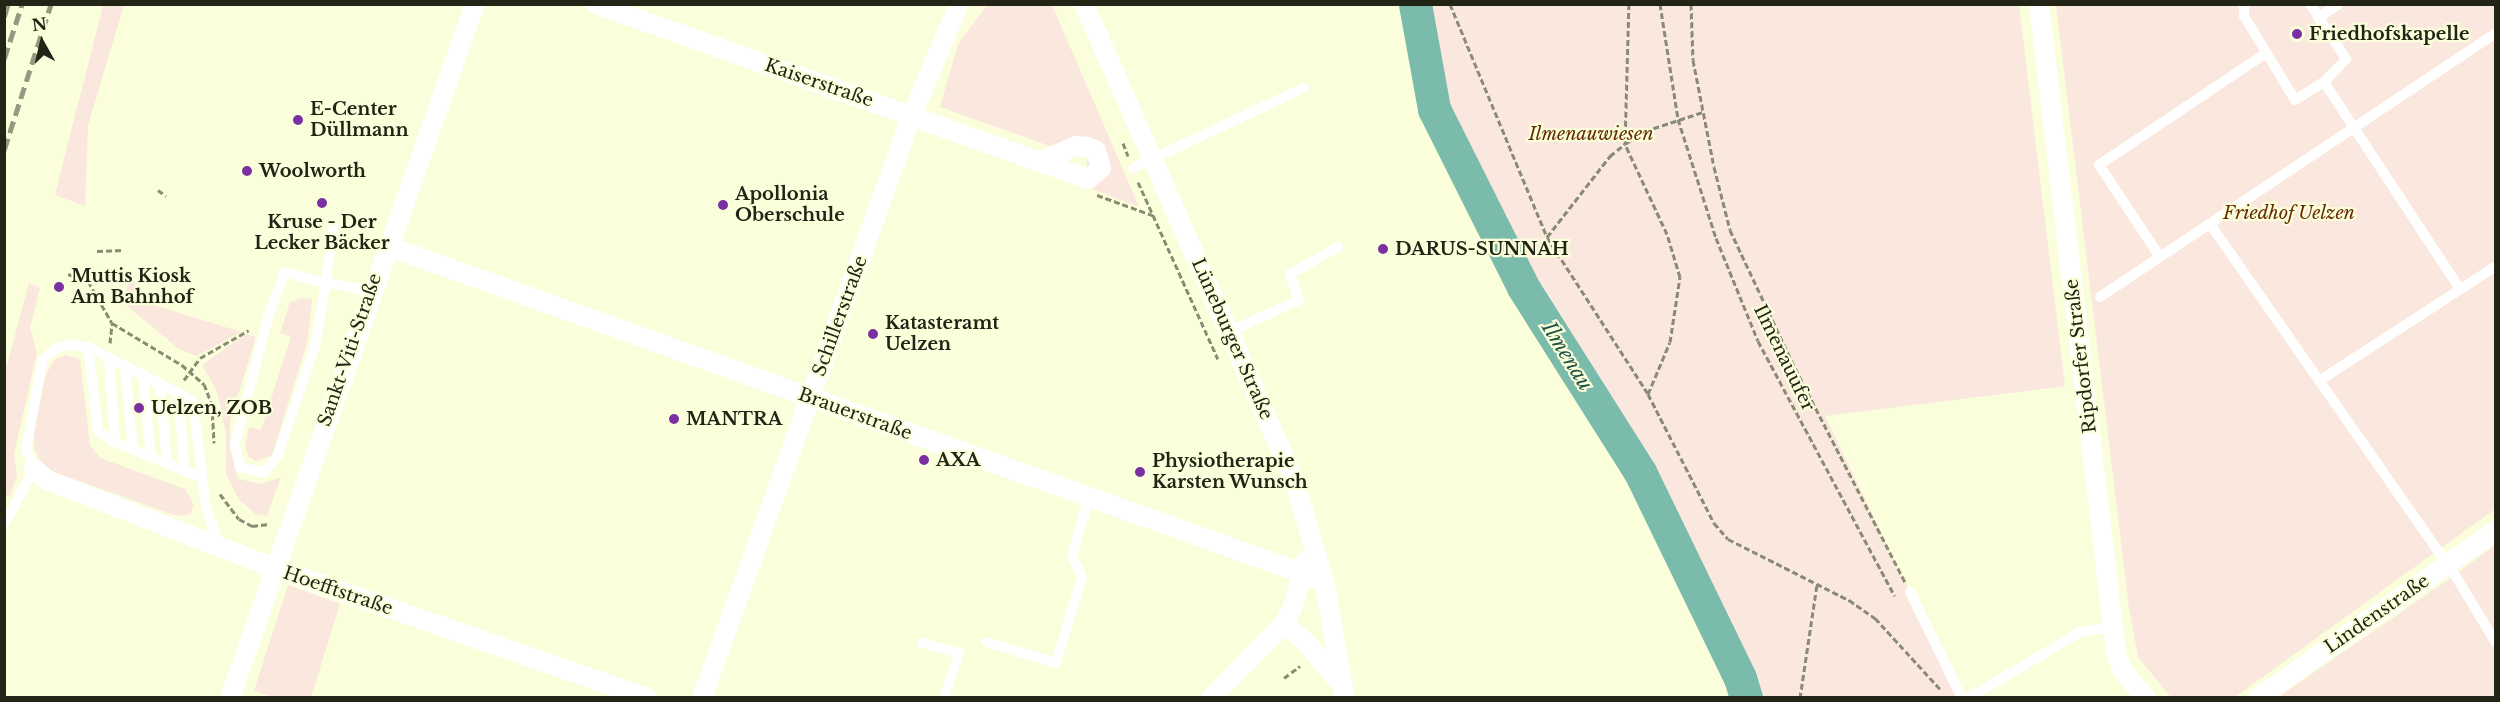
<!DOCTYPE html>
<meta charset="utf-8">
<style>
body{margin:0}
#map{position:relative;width:2500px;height:702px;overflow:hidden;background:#fafeda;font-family:"Libre Baskerville",serif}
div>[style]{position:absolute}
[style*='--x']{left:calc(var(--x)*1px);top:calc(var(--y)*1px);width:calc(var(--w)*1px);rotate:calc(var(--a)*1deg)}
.green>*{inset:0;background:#fae7de}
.river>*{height:33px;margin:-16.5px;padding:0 16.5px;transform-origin:16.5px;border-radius:16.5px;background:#7bbbab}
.path>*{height:3px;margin-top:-1.5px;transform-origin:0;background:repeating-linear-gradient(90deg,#898c73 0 6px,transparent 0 9px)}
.service>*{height:10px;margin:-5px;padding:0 5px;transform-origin:5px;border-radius:5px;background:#fff}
.minor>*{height:20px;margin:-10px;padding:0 10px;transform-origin:10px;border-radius:10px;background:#fff}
.rail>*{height:4.5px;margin-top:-2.25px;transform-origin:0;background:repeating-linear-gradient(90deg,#96997f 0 12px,transparent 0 18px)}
.dots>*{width:16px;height:16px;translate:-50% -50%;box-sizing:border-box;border:3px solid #fafeda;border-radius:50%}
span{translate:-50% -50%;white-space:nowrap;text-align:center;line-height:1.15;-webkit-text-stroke:4.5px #fafeda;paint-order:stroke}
.poi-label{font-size:18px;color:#222416;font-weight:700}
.left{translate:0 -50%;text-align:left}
.street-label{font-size:18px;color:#222416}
.park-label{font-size:18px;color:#672a00;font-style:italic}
.water-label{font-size:20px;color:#1d5348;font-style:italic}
.frame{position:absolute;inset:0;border:6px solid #222416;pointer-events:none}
.north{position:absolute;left:12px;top:12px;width:60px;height:60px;-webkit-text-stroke:4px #fafeda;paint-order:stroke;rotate:352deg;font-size:16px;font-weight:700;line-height:24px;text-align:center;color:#222416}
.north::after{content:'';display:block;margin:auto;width:21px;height:27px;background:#222416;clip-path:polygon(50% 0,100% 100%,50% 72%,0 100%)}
</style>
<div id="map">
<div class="green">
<i style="clip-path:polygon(103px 5px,124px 5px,88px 125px,85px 206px,55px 195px)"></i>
<i style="clip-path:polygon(987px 5px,1052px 5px,1139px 207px,1087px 187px,1087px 152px,1050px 146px,940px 107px,958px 44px)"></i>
<i style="clip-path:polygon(1415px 5px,2019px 5px,2065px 386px,1825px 416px,1961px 697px,1745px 697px,1739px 675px,1640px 472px,1523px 287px,1434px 109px)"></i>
<i style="clip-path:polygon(2056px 5px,2495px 5px,2495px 509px,2235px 697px,2171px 697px,2138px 657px,2129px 608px)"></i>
<i style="clip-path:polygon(130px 280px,135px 283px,134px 299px,241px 332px,197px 356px,179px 349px,122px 302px)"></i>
<i style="clip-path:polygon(29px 283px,40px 288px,30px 328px,37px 353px,14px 454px,17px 476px,10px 496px,4px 494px,5px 372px)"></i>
<i style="clip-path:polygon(301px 298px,312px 299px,308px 340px,272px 455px,256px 461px,249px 457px,245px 446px,249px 427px,261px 430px,291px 337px,280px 333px,290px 302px)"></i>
<i style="clip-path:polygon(245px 334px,256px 337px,230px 421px,230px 449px,238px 479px,262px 484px,281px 477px,267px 516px,255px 514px,238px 498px,226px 474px,226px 433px,217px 391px,202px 365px)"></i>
<i style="clip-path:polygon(66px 355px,80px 359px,90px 445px,100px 458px,185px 489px,194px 505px,190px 514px,177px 516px,51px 471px,42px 464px,34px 448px,34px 431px,45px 376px,55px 359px)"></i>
<i style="clip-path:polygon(2495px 545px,2495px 697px,2277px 698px,2455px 575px)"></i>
<i style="clip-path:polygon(288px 585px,340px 604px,311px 697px,273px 697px,254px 691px)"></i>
</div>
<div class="river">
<i style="--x:1415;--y:4;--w:107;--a:79.7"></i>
<i style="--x:1434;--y:109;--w:199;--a:63.4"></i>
<i style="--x:1523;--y:287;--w:219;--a:57.7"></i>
<i style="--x:1640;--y:472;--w:229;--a:64.1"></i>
<i style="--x:1740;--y:678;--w:21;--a:73"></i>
</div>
<div class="path">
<i style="--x:1450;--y:4;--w:252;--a:67.4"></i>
<i style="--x:1547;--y:237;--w:103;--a:-52.1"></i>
<i style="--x:1610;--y:156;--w:19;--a:-39"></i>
<i style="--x:1625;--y:144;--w:140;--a:-88.4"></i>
<i style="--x:1660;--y:4;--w:116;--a:81.1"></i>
<i style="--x:1678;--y:119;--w:125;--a:72.3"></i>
<i style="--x:1716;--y:238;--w:111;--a:67.8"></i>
<i style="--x:1758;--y:341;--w:289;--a:61.8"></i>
<i style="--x:1691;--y:4;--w:56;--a:88"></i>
<i style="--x:1693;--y:60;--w:109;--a:78.9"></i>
<i style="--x:1714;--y:167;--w:65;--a:75.7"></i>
<i style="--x:1730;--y:230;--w:153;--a:64.8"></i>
<i style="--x:1795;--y:368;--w:241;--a:62.8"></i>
<i style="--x:1123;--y:143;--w:14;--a:69"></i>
<i style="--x:1138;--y:182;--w:194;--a:65.7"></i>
<i style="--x:158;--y:190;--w:10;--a:37"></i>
<i style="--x:1097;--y:195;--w:59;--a:20"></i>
<i style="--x:1547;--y:237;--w:187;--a:57.2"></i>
<i style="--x:1648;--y:394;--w:56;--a:-67.1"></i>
<i style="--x:1670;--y:342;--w:66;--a:-81.3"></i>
<i style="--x:1680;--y:277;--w:45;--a:-106.8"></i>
<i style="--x:1667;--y:234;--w:99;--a:-115"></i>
<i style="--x:1625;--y:144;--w:24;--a:-33"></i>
<i style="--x:1645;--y:131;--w:61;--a:-18.1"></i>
<i style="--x:97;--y:251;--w:27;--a:-2"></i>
<i style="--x:68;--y:274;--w:21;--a:19"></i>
<i style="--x:88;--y:281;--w:48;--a:60.3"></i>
<i style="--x:112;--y:323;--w:82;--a:31"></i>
<i style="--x:182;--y:365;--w:29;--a:41"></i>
<i style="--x:204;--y:384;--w:22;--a:69"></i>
<i style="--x:212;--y:405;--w:38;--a:87"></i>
<i style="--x:110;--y:343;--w:20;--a:-84"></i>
<i style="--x:184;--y:380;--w:27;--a:-54"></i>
<i style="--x:200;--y:358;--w:56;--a:-29.7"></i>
<i style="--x:1648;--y:394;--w:145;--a:62.9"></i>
<i style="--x:1714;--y:523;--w:21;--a:49"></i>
<i style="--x:1728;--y:539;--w:136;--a:26.8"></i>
<i style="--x:1849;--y:600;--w:32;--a:35"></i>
<i style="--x:1875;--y:618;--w:96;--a:47.5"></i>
<i style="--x:220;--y:494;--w:31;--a:53"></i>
<i style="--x:239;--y:519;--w:15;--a:28"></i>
<i style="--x:252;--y:526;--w:17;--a:-7"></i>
<i style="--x:1284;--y:678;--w:20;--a:-37"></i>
<i style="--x:1800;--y:698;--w:115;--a:-81.5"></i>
</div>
<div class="service">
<i style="--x:2244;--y:4;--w:12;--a:90"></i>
<i style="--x:2244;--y:16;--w:98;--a:58.7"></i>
<i style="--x:2295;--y:100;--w:34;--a:-32"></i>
<i style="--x:2324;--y:82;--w:32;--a:-46"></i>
<i style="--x:2346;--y:59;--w:66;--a:-123.2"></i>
<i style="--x:2318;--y:18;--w:25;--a:-34"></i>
<i style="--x:2324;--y:82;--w:248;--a:56.7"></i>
<i style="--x:1133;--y:168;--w:189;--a:-25.1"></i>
<i style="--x:334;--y:224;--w:83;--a:98.3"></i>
<i style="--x:322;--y:306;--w:41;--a:99.9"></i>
<i style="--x:315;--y:346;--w:115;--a:108.7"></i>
<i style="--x:278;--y:455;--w:23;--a:128"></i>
<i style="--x:264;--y:473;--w:25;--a:-166"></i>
<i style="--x:240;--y:467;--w:24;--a:-102"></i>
<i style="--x:235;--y:444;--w:131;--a:-75.4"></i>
<i style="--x:268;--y:317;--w:48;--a:-69.3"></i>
<i style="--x:285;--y:272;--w:32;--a:16"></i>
<i style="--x:316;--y:281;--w:41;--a:9.9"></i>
<i style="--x:356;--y:288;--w:14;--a:21"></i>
<i style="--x:2210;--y:224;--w:428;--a:55.1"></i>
<i style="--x:2455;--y:575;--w:79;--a:58.9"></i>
<i style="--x:2160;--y:257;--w:110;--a:-123.5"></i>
<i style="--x:2099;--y:165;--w:201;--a:-33.8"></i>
<i style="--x:2100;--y:297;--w:476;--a:-33.7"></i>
<i style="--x:1229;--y:332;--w:77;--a:-24.6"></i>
<i style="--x:1299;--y:300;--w:28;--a:-109"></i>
<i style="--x:1290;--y:274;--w:55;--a:-29.4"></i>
<i style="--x:88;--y:347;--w:85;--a:83.2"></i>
<i style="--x:98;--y:431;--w:20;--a:33"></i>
<i style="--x:115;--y:442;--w:94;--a:22.5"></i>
<i style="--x:109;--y:357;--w:85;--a:86"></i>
<i style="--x:125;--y:365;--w:85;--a:84.6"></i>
<i style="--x:143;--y:374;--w:84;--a:84.6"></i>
<i style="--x:2319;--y:381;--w:211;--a:-33"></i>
<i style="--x:160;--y:383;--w:81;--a:85.1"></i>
<i style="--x:178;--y:392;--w:80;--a:85"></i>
<i style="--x:4;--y:525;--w:64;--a:-61.8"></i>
<i style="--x:34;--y:469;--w:22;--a:-111"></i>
<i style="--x:26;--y:448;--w:90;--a:-79.1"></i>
<i style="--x:43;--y:360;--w:16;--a:-43"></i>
<i style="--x:55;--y:349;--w:15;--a:-16"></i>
<i style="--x:69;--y:345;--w:19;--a:6"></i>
<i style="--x:88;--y:347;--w:118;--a:27.2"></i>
<i style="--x:193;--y:401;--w:107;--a:83"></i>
<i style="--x:206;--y:507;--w:40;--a:72"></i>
<i style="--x:1910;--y:592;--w:118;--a:63.9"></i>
<i style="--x:986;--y:642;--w:73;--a:16.7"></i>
<i style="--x:1056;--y:663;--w:90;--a:-73.2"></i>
<i style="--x:1082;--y:577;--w:23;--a:-115"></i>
<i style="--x:1072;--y:556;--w:61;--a:-73.9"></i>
<i style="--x:922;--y:643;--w:38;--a:15"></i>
<i style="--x:959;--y:653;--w:47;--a:108.4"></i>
<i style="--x:1969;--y:698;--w:129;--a:-30.7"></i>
<i style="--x:2080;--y:632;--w:33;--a:-9"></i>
</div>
<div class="minor">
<i style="--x:596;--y:4;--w:522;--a:19.58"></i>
<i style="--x:1088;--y:179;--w:17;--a:-40"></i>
<i style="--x:1101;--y:168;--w:18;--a:-106"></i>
<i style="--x:1096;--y:151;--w:10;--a:-156"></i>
<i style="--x:1087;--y:147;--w:11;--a:-175"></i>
<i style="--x:1076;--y:146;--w:37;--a:156"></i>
<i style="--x:1084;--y:4;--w:520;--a:66.19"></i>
<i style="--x:1294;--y:480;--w:105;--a:73.5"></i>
<i style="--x:1324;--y:581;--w:119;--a:79.8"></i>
<i style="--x:2039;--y:4;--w:654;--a:83.23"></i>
<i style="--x:2116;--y:653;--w:19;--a:69"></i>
<i style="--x:2123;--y:671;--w:35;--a:50"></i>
<i style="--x:387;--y:246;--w:995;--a:19.67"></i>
<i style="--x:34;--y:469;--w:17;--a:40"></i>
<i style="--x:47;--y:480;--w:243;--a:21.2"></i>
<i style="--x:274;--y:568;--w:396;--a:19.2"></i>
<i style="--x:1284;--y:624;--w:27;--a:39"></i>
<i style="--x:1305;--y:641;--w:55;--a:50.2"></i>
<i style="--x:230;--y:698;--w:736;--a:-70.56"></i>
<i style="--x:702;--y:698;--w:620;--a:-70.19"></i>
<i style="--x:912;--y:115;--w:121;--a:-67.1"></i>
<i style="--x:1211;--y:698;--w:104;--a:-45.4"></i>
<i style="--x:1284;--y:624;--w:22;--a:-63"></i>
<i style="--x:1294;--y:604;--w:43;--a:-75.3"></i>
<i style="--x:2258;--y:698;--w:291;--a:-35.2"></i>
</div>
<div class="rail">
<i style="--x:4;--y:17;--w:14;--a:-73"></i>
<i style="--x:4;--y:59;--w:58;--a:-71.9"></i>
<i style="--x:4;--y:150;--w:153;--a:-72.2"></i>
</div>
<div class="dots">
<i style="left:2297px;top:34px;background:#7b30a2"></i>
<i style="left:298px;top:120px;background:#7b30a2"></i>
<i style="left:247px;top:171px;background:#7b30a2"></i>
<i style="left:322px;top:203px;background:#7b30a2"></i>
<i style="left:723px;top:205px;background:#7b30a2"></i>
<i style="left:1383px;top:249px;background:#7b30a2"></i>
<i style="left:59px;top:287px;background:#7b30a2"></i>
<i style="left:873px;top:334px;background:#7b30a2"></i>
<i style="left:139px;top:408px;background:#7b30a2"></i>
<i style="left:674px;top:419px;background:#7b30a2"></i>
<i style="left:924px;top:460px;background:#7b30a2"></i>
<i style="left:1140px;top:472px;background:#7b30a2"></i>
</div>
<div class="poi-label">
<span class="left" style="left:2309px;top:34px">Friedhofskapelle</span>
<span class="left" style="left:310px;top:120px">E-Center<br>Düllmann</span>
<span class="left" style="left:259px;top:171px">Woolworth</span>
<span class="left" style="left:735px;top:205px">Apollonia<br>Oberschule</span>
<span style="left:322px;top:233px">Kruse - Der<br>Lecker Bäcker</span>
<span class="left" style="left:1395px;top:249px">DARUS-SUNNAH</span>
<span class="left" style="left:71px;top:287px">Muttis Kiosk<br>Am Bahnhof</span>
<span class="left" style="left:885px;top:334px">Katasteramt<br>Uelzen</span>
<span class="left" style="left:151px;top:408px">Uelzen, ZOB</span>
<span class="left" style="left:686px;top:419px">MANTRA</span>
<span class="left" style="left:936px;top:460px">AXA</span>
<span class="left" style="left:1152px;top:472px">Physiotherapie<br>Karsten Wunsch</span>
</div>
<div class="street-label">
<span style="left:819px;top:83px;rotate:19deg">Kaiserstraße</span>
<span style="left:840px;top:316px;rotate:-70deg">Schillerstraße</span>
<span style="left:1232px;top:339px;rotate:66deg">Lüneburger Straße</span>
<span style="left:350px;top:350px;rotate:-71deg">Sankt-Viti-Straße</span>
<span style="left:2081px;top:356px;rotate:-97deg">Ripdorfer Straße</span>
<span style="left:1784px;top:358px;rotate:64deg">Ilmenauufer</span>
<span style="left:855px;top:414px;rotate:20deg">Brauerstraße</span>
<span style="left:338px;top:591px;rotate:19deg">Hoefftstraße</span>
<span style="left:2377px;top:614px;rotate:-35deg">Lindenstraße</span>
</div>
<div class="park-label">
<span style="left:1591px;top:134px">Ilmenauwiesen</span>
<span style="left:2289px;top:213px">Friedhof Uelzen</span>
</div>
<div class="water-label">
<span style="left:1567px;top:356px;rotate:58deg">Ilmenau</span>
</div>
<div class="frame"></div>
<div class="north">N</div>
</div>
